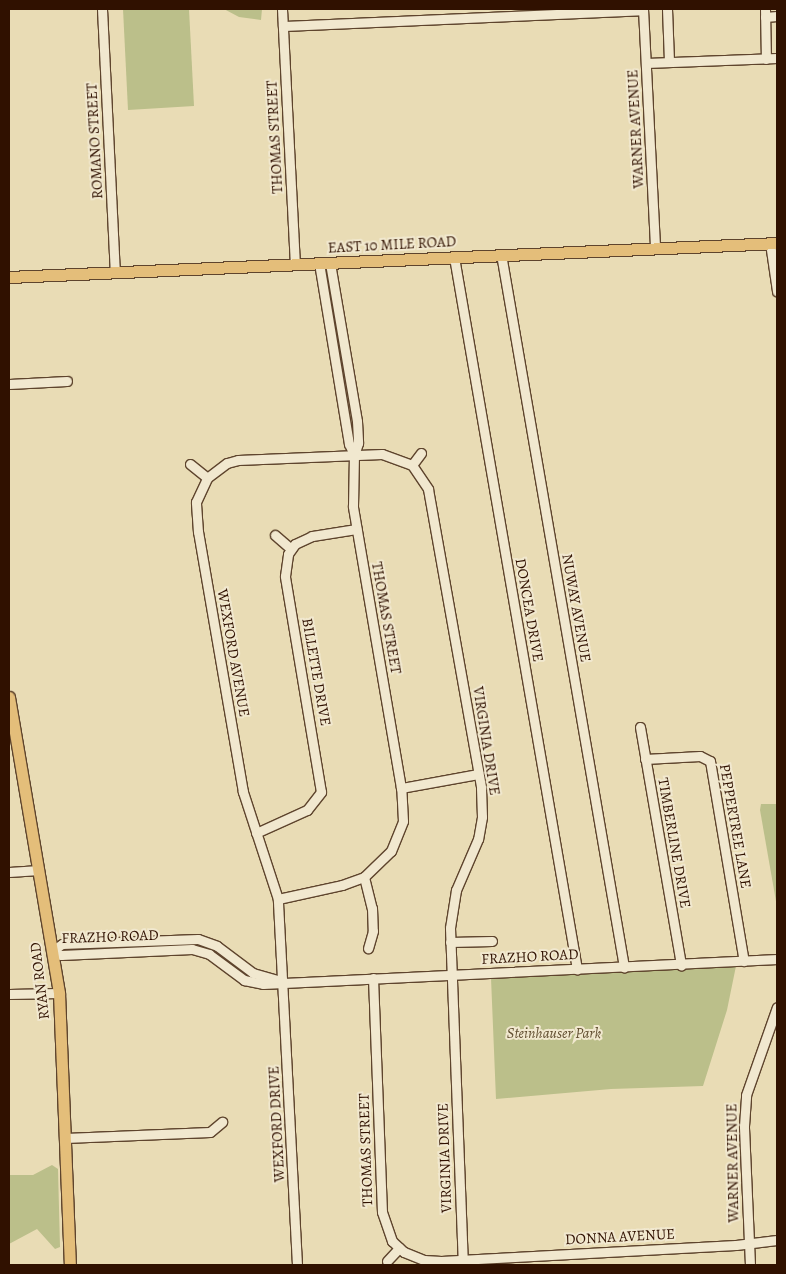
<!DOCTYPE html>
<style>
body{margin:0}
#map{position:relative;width:786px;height:1274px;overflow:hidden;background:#e9dcb5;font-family:Alegreya,serif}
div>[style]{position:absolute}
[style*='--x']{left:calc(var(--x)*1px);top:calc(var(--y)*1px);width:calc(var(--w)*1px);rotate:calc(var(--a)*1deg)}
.green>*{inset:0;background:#bbbf8a}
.roads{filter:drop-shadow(1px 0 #5e442d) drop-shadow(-1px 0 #5e442d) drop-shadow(0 1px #5e442d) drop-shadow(0 -1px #5e442d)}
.minor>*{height:9px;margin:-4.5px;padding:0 4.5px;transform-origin:4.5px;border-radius:4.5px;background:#f1e8cf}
.major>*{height:11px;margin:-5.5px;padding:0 5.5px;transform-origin:5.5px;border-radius:5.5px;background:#e4be7a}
span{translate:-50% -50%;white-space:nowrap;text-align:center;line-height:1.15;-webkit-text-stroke:4px #f1e8cf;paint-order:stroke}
.street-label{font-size:15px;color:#301100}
.park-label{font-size:15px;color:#614e30;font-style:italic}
.frame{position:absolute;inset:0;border:10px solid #301100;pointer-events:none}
</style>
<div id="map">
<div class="green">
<i style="clip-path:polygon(123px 9px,189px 9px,194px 106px,128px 110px)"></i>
<i style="clip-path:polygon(224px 9px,262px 9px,261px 20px,239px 17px)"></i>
<i style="clip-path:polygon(761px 804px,777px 804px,777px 907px,760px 810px)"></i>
<i style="clip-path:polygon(736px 966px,727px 1010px,703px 1086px,611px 1089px,496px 1099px,491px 978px)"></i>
<i style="clip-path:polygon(52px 1165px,58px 1169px,60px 1247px,55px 1249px,37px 1229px,9px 1244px,9px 1175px,33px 1175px)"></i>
</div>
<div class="roads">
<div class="minor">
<i style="--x:102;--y:9;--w:264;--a:87.2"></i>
<i style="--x:282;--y:9;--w:255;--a:87.1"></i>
<i style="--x:643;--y:9;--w:239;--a:87.1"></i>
<i style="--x:667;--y:9;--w:53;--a:87.8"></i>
<i style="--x:765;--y:9;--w:50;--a:88.9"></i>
<i style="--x:765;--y:17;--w:12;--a:-5"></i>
<i style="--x:283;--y:26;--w:360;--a:-2.5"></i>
<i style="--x:646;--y:63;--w:131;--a:-2.2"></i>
<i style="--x:770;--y:243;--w:49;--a:81.7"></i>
<i style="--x:501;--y:254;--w:724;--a:80.21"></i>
<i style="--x:454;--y:257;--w:723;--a:80.2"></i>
<i style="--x:330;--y:263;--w:160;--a:80.3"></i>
<i style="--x:357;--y:421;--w:22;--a:87"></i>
<i style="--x:358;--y:443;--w:13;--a:108"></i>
<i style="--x:9;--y:384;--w:58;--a:-3"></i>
<i style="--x:190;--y:464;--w:22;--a:39"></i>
<i style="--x:412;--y:465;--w:15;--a:-53"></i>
<i style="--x:275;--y:535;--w:21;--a:41"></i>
<i style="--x:640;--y:727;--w:242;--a:80.2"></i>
<i style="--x:645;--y:759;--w:55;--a:-3.1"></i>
<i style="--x:700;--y:756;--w:11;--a:27"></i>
<i style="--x:710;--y:761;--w:203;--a:80.4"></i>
<i style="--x:401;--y:788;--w:78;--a:-10.3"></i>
<i style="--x:256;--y:833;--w:56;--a:-24.3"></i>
<i style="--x:307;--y:810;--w:23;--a:-52"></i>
<i style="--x:321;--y:792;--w:219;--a:-99.5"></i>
<i style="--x:285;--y:576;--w:22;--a:-82"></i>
<i style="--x:288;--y:554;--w:12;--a:-55"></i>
<i style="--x:295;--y:544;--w:19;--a:-25"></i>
<i style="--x:312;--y:536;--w:45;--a:-9"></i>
<i style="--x:9;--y:872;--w:30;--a:-4"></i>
<i style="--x:364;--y:877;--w:32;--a:76"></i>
<i style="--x:372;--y:908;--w:23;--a:88"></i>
<i style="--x:373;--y:931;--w:18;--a:106"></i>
<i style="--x:278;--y:899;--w:66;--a:-12.3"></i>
<i style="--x:342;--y:885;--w:23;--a:-20"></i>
<i style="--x:364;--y:877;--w:37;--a:-44"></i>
<i style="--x:391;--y:851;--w:32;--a:-68"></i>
<i style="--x:403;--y:821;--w:33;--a:-93"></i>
<i style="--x:401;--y:788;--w:286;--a:-99.7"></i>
<i style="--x:353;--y:506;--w:51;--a:-88.9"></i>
<i style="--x:354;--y:455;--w:12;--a:-114"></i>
<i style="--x:349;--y:444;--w:183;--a:-99.4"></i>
<i style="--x:450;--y:942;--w:42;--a:-1.4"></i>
<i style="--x:52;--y:951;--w:10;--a:24"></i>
<i style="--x:61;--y:955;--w:131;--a:-2.6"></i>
<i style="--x:192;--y:949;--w:18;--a:16"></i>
<i style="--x:209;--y:954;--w:44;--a:36.6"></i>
<i style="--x:244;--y:980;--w:19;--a:12"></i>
<i style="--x:263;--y:984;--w:515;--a:-2.78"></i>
<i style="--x:52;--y:951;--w:12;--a:-35"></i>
<i style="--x:62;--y:944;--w:136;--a:-2.1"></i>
<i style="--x:198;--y:939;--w:20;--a:20"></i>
<i style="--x:217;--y:946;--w:45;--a:36.9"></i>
<i style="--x:253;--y:973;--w:32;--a:16"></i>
<i style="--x:373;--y:978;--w:234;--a:87.8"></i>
<i style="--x:382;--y:1212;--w:31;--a:71"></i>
<i style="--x:392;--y:1241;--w:16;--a:43"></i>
<i style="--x:404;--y:1252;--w:22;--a:22"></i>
<i style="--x:424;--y:1260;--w:17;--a:3"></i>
<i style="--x:441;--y:1261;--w:295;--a:-3.1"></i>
<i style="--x:736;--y:1245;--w:41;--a:-7"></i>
<i style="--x:9;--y:994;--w:50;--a:-1.1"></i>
<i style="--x:65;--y:1138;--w:145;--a:-2.4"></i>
<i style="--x:210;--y:1132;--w:16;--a:-40"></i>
<i style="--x:387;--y:1261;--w:18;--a:-47"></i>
<i style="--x:297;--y:1265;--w:366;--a:-93"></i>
<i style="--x:278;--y:899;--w:113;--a:-108.1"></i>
<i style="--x:243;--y:792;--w:264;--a:-99.8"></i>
<i style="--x:198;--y:532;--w:30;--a:-94"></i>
<i style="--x:196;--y:502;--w:26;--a:-65"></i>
<i style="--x:207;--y:478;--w:25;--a:-37"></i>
<i style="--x:227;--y:463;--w:11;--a:-15"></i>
<i style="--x:238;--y:460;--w:144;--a:-2.4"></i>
<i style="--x:382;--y:454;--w:32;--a:20"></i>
<i style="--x:412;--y:465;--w:29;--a:56"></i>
<i style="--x:428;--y:489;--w:304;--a:79.9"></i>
<i style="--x:481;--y:788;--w:29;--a:88"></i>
<i style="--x:482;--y:817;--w:22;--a:100"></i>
<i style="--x:478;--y:839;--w:56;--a:113.3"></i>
<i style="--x:456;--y:890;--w:38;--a:99"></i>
<i style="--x:450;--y:928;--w:337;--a:87.8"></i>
<i style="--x:750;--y:1265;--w:139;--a:-92.5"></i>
<i style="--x:744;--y:1126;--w:31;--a:-86"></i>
<i style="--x:746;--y:1095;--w:93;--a:-70.6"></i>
</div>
<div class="major">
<i style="--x:9;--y:277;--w:769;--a:-2.53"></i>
<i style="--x:9;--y:697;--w:300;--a:80.4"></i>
<i style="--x:59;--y:993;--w:272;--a:87.7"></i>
</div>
</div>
<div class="street-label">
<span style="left:636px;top:129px;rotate:-93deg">WARNER AVENUE</span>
<span style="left:275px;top:137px;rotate:-93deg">THOMAS STREET</span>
<span style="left:95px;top:141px;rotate:-93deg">ROMANO STREET</span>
<span style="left:392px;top:245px;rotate:-3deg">EAST 10 MILE ROAD</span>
<span style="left:576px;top:608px;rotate:80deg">NUWAY AVENUE</span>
<span style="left:529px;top:610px;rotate:80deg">DONCEA DRIVE</span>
<span style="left:386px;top:618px;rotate:80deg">THOMAS STREET</span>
<span style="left:233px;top:653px;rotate:80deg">WEXFORD AVENUE</span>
<span style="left:316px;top:672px;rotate:80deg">BILLETTE DRIVE</span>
<span style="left:486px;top:741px;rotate:81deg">VIRGINIA DRIVE</span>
<span style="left:735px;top:826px;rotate:80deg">PEPPERTREE LANE</span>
<span style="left:674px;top:843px;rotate:80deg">TIMBERLINE DRIVE</span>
<span style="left:110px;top:937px;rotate:-2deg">FRAZHO ROAD</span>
<span style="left:530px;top:957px;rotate:-3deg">FRAZHO ROAD</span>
<span style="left:40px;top:981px;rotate:-97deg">RYAN ROAD</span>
<span style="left:277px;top:1124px;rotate:-93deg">WEXFORD DRIVE</span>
<span style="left:366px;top:1150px;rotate:-92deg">THOMAS STREET</span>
<span style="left:445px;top:1158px;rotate:-92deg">VIRGINIA DRIVE</span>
<span style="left:733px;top:1163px;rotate:-91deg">WARNER AVENUE</span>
<span style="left:620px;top:1237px;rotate:-3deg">DONNA AVENUE</span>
</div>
<div class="park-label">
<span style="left:554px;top:1034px">Steinhauser Park</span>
</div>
<div class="frame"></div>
</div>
